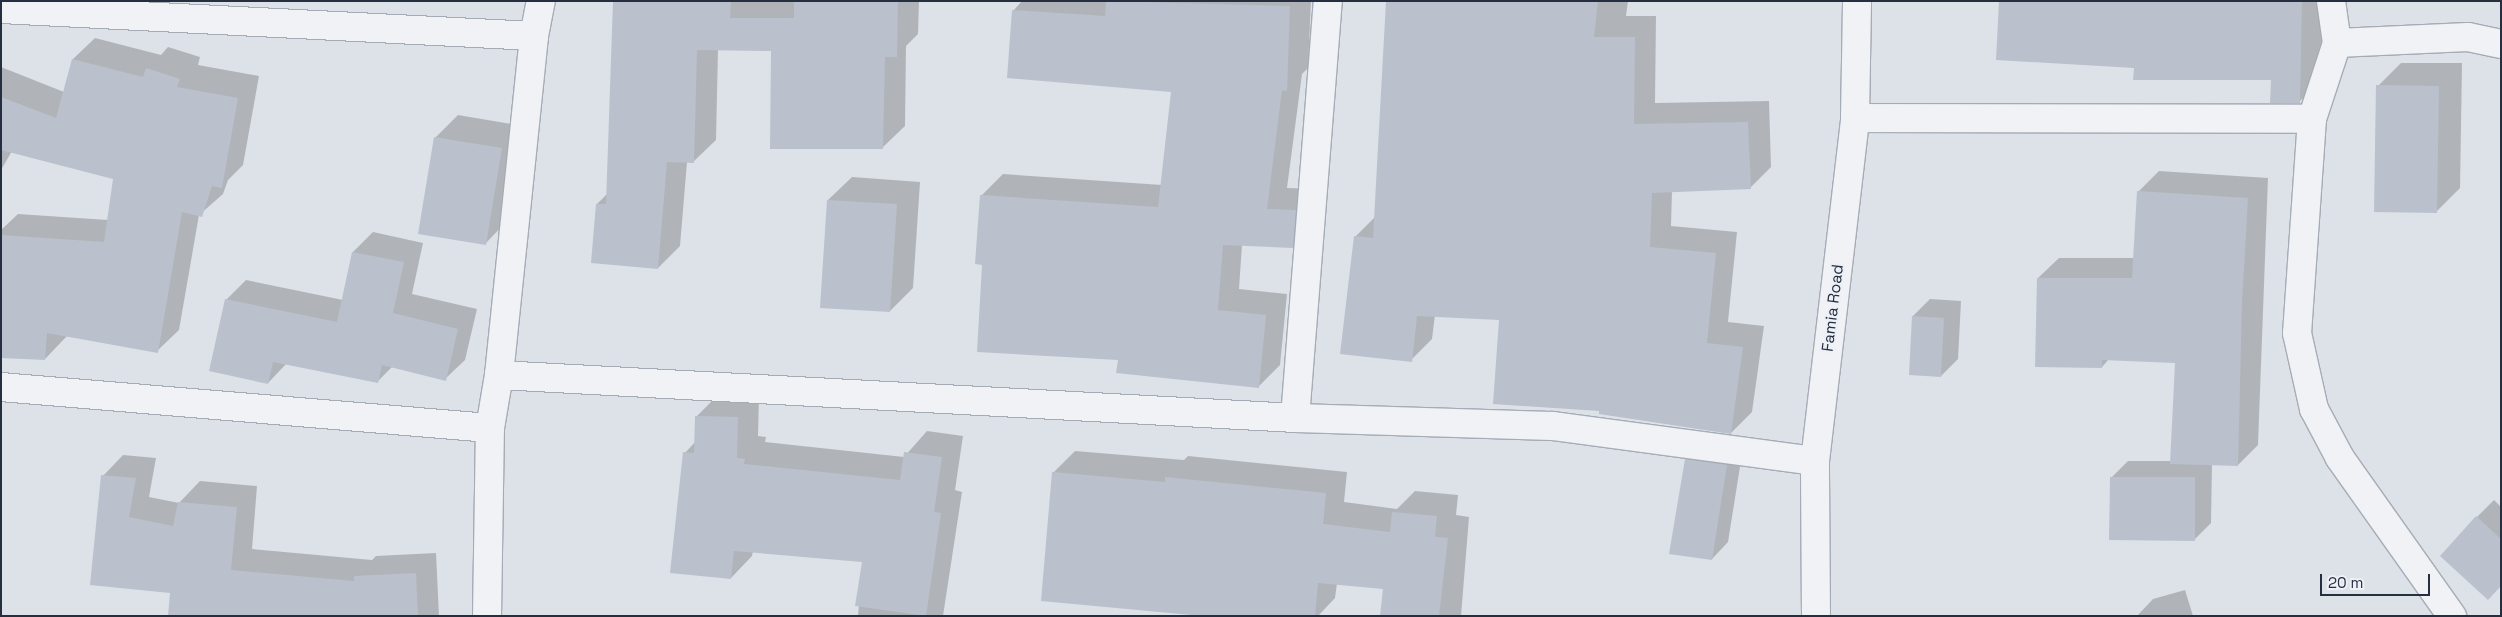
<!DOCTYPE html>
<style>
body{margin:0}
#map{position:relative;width:2502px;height:617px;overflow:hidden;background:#dde2e8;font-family:"Space Grotesk",sans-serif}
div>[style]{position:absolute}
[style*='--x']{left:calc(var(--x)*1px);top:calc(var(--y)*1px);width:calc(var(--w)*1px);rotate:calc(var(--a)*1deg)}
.shadow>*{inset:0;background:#0003}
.building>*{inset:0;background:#bac1cc}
.roads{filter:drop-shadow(1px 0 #a6acb6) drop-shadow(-1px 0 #a6acb6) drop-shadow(0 1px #a6acb6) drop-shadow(0 -1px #a6acb6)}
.minor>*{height:28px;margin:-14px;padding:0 14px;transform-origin:14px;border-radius:14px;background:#f0f2f6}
span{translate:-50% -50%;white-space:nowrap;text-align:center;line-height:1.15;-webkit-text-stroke:4.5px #edf0f6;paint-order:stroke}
.street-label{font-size:16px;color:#252f40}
.frame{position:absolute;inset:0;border:2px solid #252f40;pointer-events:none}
.scale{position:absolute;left:2320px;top:574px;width:110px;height:22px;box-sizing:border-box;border:2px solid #252f40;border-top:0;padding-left:6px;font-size:15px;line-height:18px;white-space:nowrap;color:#252f40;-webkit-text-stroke:4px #edf0f6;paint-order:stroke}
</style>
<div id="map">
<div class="shadow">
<i style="clip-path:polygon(614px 1px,919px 1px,918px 34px,906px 46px,905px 126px,882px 148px,773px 50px,718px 49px,716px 140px,693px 162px,687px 162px,680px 246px,658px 268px,597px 204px,607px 194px)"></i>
<i style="clip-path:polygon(1022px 1px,1311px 1px,1308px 68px,1302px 74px,1287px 188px,1317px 189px,1314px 225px,1292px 246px,1242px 245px,1239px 289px,1287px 294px,1280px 365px,1258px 387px,1119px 359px,983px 263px,981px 196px,1003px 174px,1162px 185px,1173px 91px,1013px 11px)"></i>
<i style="clip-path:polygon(1387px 1px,1628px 1px,1626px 16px,1656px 16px,1655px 103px,1769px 101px,1771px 167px,1750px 188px,1672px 191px,1671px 226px,1737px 232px,1728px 322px,1764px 326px,1752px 412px,1731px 433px,1600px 410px,1501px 318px,1435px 315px,1432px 339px,1411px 360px,1355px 237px,1376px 216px)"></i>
<i style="clip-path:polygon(2001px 1px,2322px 1px,2320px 81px,2299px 102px,2272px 79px,2135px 67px)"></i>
<i style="clip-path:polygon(95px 38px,161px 55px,168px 47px,200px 57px,198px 65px,259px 76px,243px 165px,228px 180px,223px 194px,199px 215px,179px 330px,157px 351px,67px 336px,45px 359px,1px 357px,1px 230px,18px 214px,108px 220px,115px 178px,12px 151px,1px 170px,1px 67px,64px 92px,73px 59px)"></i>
<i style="clip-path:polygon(2401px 63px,2462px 63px,2460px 188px,2437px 211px,2378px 86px)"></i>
<i style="clip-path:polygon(458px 115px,524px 126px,508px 220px,485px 244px,435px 138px)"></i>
<i style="clip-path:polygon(2159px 171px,2268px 178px,2258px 445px,2238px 465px,2212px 464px,2211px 523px,2194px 540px,2111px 478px,2128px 461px,2172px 461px,2176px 361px,2109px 359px,2102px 367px,2038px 278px,2059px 258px,2134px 258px,2138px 192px)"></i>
<i style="clip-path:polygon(852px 177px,920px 182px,913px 288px,890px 311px,828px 200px)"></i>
<i style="clip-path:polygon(373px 232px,423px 243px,412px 294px,477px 309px,465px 360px,445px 379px,392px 367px,378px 381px,287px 363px,268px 383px,226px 300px,246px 280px,343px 300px,353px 252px)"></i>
<i style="clip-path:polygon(1930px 299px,1961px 301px,1958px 359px,1941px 376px,1913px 316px)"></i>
<i style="clip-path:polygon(718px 395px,759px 396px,758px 436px,766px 437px,765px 442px,904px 457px,927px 431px,963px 436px,955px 490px,962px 492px,943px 616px,858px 616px,863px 561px,753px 551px,752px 556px,731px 578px,685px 453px,696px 441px,696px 417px)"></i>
<i style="clip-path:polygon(1703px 443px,1743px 448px,1728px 542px,1712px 559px,1686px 460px)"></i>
<i style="clip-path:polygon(1075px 451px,1184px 460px,1188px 456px,1347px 472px,1344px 502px,1397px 509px,1415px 491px,1458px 495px,1456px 515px,1469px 517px,1461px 616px,1381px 616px,1384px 588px,1337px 583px,1335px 598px,1318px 616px,1254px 616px,1053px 473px)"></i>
<i style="clip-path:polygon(123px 455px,156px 458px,149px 497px,179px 503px,200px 481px,257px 486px,252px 549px,372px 560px,376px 556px,436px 553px,439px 616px,169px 616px,171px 592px,103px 476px)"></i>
<i style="clip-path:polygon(2494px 500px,2501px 507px,2501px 586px,2477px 517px)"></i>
<i style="clip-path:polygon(2185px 590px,2193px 616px,2137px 616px,2153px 599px)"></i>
</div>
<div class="building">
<i style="clip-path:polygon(613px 1px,731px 1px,730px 18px,794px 18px,794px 1px,898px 1px,897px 57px,885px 57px,883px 149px,770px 149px,771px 51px,697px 50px,694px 163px,667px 162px,658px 269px,591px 263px,596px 204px,606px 204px)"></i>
<i style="clip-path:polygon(1106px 1px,1290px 6px,1287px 91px,1282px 90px,1267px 209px,1296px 210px,1293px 248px,1223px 245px,1218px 310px,1266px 315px,1259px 388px,1116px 373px,1118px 360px,977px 352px,982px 265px,975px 264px,980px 195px,1158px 207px,1171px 92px,1007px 78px,1012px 10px,1105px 16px)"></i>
<i style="clip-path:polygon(1386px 1px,1598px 1px,1594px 37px,1635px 37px,1634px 124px,1748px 122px,1751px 189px,1652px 193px,1650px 247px,1716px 253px,1707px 343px,1743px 347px,1731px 434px,1599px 414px,1599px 411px,1493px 404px,1499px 320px,1417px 316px,1412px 362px,1340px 354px,1354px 236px,1373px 238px)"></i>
<i style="clip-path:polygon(1999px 1px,2302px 1px,2300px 103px,2270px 103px,2271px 80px,2133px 80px,2134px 68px,1996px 60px)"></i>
<i style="clip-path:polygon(72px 59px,143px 77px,146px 68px,180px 79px,177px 87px,238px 98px,222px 188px,212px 186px,202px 217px,182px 212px,158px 353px,47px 333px,45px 360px,1px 358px,1px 235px,104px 242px,113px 179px,1px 150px,1px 97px,56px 118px)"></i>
<i style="clip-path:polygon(2376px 85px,2439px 86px,2437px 213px,2374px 212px)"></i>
<i style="clip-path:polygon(434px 137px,502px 148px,486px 245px,418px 234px)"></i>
<i style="clip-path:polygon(2137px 191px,2248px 198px,2242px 303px,2238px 466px,2170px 464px,2175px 363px,2102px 360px,2102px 368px,2035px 367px,2037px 278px,2132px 278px)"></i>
<i style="clip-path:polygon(827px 200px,897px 204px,890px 312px,820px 308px)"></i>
<i style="clip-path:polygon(352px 252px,404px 262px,393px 313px,458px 329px,446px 381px,382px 365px,378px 383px,273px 362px,268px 384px,209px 371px,225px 299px,337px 322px)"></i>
<i style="clip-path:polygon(1912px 316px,1944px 318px,1941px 377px,1909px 375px)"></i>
<i style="clip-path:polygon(695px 416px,738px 417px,737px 458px,745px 459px,744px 464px,900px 480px,904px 452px,942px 457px,934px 512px,941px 513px,926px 616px,855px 606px,862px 562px,734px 551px,731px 579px,670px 573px,683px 452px,694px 453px)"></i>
<i style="clip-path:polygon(1685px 459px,1727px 465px,1712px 560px,1669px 554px)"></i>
<i style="clip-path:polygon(1052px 472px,1165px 482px,1165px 477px,1326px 493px,1323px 524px,1390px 532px,1392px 512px,1437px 516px,1435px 537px,1448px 538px,1439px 616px,1380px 616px,1383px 589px,1318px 583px,1315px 616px,1202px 616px,1041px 601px)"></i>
<i style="clip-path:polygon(101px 475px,136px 478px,129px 517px,173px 526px,178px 502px,237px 507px,231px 570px,354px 581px,354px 576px,416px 573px,418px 616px,168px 616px,170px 593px,90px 585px)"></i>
<i style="clip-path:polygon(2110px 477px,2195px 477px,2195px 541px,2109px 540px)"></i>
<i style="clip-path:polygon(2476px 516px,2501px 539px,2501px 586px,2488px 600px,2440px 556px)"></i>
</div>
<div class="roads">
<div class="minor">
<i style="--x:2331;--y:1;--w:42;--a:81.9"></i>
<i style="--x:2337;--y:43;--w:80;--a:108.2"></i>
<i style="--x:2312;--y:119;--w:215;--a:94"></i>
<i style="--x:2297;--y:333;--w:78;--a:77.4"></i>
<i style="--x:2314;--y:409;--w:55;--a:62"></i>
<i style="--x:2340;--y:458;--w:194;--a:54.7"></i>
<i style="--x:1;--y:9;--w:534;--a:2.9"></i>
<i style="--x:2337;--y:43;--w:131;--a:-2.6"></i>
<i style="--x:2468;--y:37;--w:34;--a:12"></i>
<i style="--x:1855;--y:118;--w:457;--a:0.1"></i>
<i style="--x:499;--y:375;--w:797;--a:3.09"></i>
<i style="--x:1295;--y:418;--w:258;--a:1.8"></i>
<i style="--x:1553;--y:426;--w:264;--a:7.6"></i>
<i style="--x:1;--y:387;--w:491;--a:4.8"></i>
<i style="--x:1295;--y:418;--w:418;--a:-85.5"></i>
<i style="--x:487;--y:616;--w:188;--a:-89.1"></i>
<i style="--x:490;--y:428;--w:54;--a:-80.4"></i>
<i style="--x:499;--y:375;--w:341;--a:-84.1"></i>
<i style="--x:534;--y:36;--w:36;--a:-79"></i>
<i style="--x:1816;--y:616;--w:155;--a:-90.4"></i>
<i style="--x:1815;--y:461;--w:345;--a:-83.3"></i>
<i style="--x:1855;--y:118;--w:117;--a:-89"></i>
</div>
</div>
<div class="street-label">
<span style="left:1833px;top:308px;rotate:-83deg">Famia Road</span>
</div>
<div class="frame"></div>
<div class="scale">20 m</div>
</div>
